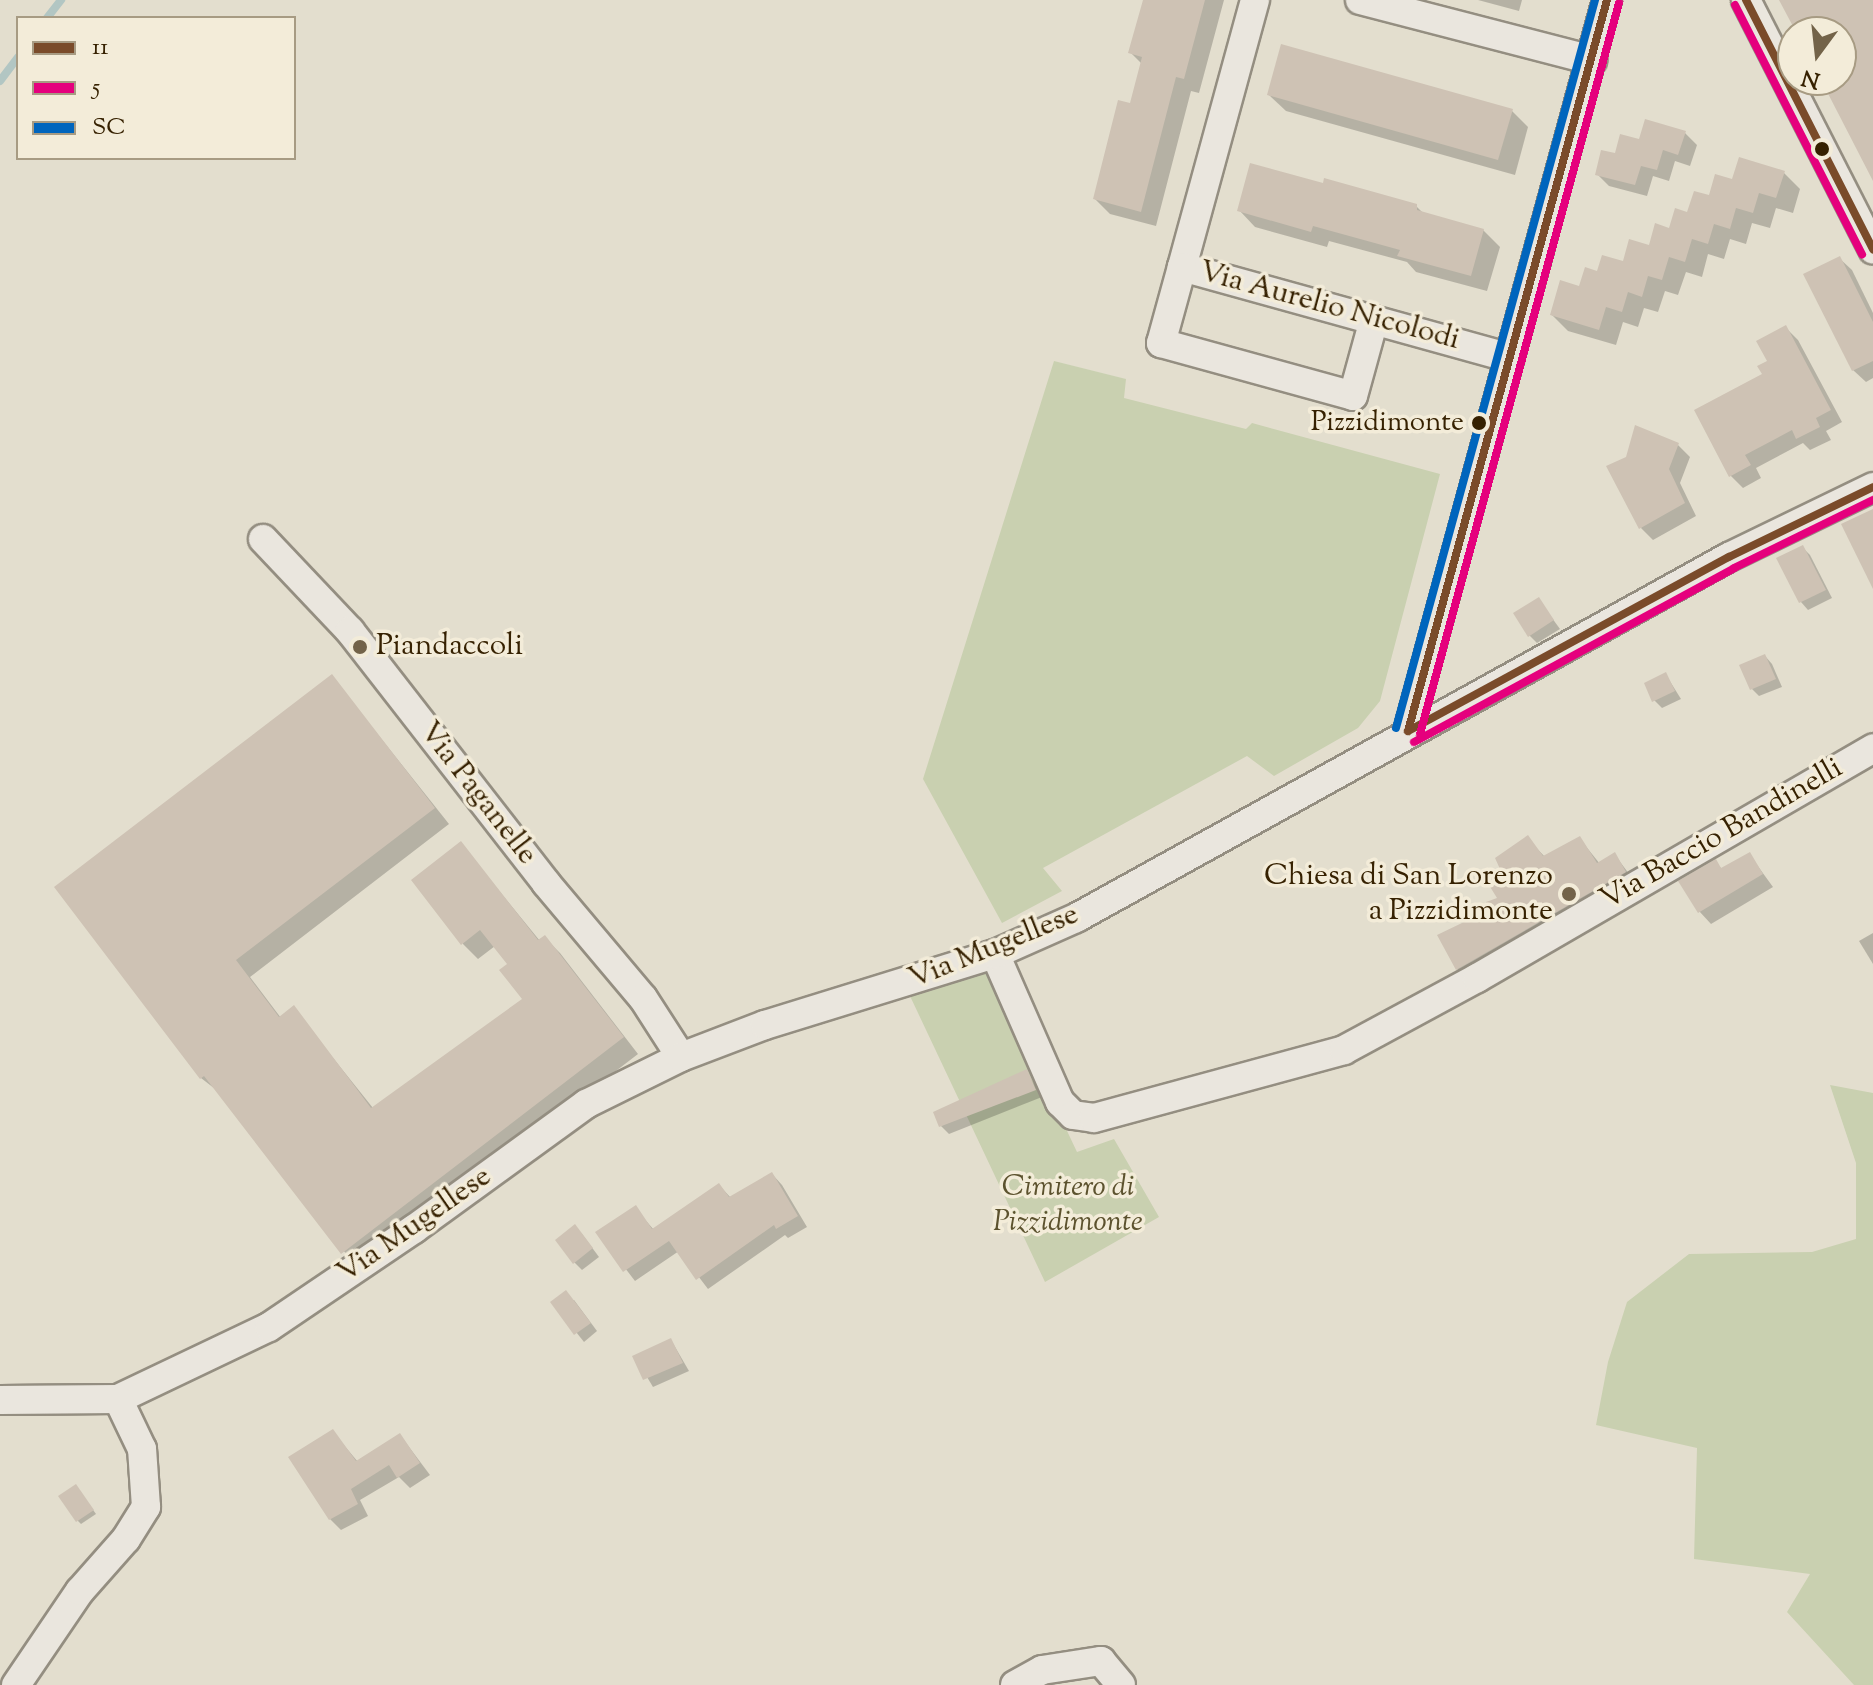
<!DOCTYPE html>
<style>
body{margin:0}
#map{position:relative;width:1873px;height:1685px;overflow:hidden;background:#e3dece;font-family:"Sorts Mill Goudy",serif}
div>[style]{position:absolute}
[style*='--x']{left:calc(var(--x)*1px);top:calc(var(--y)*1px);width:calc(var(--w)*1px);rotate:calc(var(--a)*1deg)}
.green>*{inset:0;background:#c9d0b0}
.shadow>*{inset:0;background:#0003}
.stream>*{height:8px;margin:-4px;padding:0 4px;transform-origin:4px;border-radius:4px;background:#b2c6c3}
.building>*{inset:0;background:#cec2b4}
.roads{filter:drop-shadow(2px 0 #948e81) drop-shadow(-2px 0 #948e81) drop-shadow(0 2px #948e81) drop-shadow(0 -2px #948e81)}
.minor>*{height:28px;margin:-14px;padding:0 14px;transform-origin:14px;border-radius:14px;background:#eae6de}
.bus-1>*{height:8px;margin:-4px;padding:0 4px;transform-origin:4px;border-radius:4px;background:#7a4b2a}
.bus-2>*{height:8px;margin:-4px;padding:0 4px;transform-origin:4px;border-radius:4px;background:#e5007d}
.bus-3>*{height:8px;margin:-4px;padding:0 4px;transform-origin:4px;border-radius:4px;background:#0065bd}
.dots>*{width:22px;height:22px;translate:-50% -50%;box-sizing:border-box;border:4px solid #f3ecd9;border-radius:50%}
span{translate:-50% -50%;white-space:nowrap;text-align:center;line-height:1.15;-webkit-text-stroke:7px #f3ecd9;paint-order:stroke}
.bus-label{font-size:28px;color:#362101}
.right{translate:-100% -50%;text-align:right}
.street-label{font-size:30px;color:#362101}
.poi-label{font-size:30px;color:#362101}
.left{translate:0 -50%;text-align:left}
.park-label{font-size:30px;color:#5c522e;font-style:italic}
.legend{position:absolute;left:16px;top:16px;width:280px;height:144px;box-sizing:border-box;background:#f3ecd9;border:2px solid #a79b83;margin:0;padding:10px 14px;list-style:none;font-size:24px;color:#362101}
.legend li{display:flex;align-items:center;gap:16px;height:40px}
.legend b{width:40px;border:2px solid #a79b83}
.north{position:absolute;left:1777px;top:16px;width:80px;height:80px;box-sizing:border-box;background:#f3ecd9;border:2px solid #a79b83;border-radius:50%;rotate:195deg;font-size:22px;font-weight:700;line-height:32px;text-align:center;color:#362101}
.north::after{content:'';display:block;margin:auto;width:28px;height:36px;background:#736349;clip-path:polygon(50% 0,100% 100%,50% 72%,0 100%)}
</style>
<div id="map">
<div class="green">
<i style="clip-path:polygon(1054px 361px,1126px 379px,1124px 398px,1246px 429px,1252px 423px,1440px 474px,1380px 701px,1358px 728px,1274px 776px,1247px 756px,1043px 868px,1062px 891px,1002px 923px,923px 779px)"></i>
<i style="clip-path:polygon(990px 968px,1077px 1152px,1114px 1139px,1159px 1217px,1045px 1282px,910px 996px)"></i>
<i style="clip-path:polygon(1830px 1085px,1873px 1093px,1873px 1685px,1854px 1685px,1787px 1612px,1810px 1574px,1694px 1559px,1697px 1448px,1596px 1425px,1608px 1362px,1627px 1302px,1689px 1254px,1812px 1252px,1856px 1239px,1856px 1163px)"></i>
</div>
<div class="shadow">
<i style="clip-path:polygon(1145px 0,1224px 0,1199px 93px,1191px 91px,1156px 226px,1110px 214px,1095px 199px,1131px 105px,1142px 64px,1131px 53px)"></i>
<i style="clip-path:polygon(1478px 0,1522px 0,1519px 11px)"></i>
<i style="clip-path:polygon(1269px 95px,1512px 111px,1528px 127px,1515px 175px,1286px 111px)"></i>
<i style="clip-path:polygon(1685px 133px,1697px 145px,1690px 166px,1675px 161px,1669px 181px,1653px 176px,1647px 196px,1609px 186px,1597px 174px,1616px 155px,1640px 141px)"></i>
<i style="clip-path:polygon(1784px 173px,1800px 189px,1793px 213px,1776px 208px,1770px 228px,1752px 223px,1746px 244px,1730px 239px,1724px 259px,1708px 254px,1702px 277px,1686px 272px,1678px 295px,1665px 291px,1658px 312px,1644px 308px,1638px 327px,1623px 322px,1616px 345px,1568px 331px,1552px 315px,1598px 274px,1624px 264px,1650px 247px,1734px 181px)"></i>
<i style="clip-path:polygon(1416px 206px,1424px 214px,1483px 230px,1500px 247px,1487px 291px,1416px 272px,1407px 262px,1329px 241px,1327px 247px,1255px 227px,1239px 210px)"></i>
<i style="clip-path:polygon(1839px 258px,1852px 270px,1873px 313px,1873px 378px,1866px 382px,1853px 370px)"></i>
<i style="clip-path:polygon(1786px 328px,1798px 340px,1842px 422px,1826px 431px,1831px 440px,1810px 450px,1803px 443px,1756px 468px,1761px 478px,1743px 488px,1730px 475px,1770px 362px)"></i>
<i style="clip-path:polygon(1677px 444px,1690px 457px,1680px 483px,1696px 516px,1653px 540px,1641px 528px)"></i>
<i style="clip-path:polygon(1802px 547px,1810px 555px,1832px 598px,1808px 610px,1801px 602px)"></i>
<i style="clip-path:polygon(1539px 600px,1560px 629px,1537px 643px,1529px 635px)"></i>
<i style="clip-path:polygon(1765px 656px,1772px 664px,1782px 687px,1759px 696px,1751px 688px)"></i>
<i style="clip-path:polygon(1666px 675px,1681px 699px,1662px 708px,1654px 700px)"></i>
<i style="clip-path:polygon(332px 677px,449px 824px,250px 977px,281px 1018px,293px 1008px,373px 1108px,525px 999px,509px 964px,495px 946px,478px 959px,463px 944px,461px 844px,540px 941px,545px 938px,560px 953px,638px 1054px,358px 1269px,219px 1092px,201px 1078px,57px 888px)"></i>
<i style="clip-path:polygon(1527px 838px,1545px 857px,1580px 839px,1600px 864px,1615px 855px,1638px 886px,1470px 982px,1457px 969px,1500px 899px,1502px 870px)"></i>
<i style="clip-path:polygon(1749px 854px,1773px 887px,1711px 924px,1699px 911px,1715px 862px,1723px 870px)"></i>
<i style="clip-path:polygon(1873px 933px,1873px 964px,1859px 941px)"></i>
<i style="clip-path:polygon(1026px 1071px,1042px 1097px,949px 1134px,941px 1126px)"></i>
<i style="clip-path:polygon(772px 1174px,782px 1185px,807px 1227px,788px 1238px,785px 1235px,708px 1289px,679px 1251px,635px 1281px,598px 1233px,635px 1208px,654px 1230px,719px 1185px,731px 1198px)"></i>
<i style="clip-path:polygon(582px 1234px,599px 1257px,582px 1270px,574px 1262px)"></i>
<i style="clip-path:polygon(574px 1300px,597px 1331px,584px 1342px,553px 1303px)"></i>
<i style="clip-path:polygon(671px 1340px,689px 1371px,653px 1387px,635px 1357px)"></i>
<i style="clip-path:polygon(333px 1432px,358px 1462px,400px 1435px,430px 1475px,410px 1488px,399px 1477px,360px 1500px,368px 1516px,341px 1530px,330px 1519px)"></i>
<i style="clip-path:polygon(79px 1490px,96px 1514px,81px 1524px,78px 1521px)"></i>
</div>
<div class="stream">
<i style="--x:47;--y:18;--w:23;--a:-52"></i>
<i style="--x:0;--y:81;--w:30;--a:-53"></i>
</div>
<div class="building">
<i style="clip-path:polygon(1143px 0,1205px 0,1184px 79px,1176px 77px,1141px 212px,1093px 199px,1118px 100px,1130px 103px,1142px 57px,1128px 53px)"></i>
<i style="clip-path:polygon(1779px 0,1873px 0,1873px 181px,1821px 80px,1841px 80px,1841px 32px,1796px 32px)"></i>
<i style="clip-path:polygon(1281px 44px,1513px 109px,1498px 160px,1267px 95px)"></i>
<i style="clip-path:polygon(1645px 119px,1686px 131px,1678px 155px,1663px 150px,1657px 170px,1641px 166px,1635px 185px,1595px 175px,1601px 150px,1615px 153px,1620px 134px,1639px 139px)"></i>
<i style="clip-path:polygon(1739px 157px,1785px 171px,1776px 198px,1759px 193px,1753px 213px,1736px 208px,1730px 229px,1714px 224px,1708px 244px,1692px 239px,1685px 262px,1669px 257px,1662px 280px,1648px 276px,1642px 297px,1628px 292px,1622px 312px,1606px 307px,1599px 330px,1550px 315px,1560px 280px,1579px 286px,1585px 267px,1597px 271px,1602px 255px,1623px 261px,1629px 239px,1649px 245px,1655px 223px,1669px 228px,1675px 208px,1687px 212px,1694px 191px,1709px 195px,1715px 174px,1732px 179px)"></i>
<i style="clip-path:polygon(1250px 163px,1323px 183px,1324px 178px,1417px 204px,1417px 210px,1484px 229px,1471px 276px,1397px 256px,1400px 250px,1313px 226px,1311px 232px,1237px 211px)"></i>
<i style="clip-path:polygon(1840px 256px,1873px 322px,1873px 361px,1852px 371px,1803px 274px)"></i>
<i style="clip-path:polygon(1786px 325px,1831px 410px,1816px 418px,1820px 427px,1796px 439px,1792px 430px,1745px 455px,1751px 465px,1729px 477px,1694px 410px,1762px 374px,1757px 366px,1767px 361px,1756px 341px)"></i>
<i style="clip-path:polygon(1635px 425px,1679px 443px,1669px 469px,1685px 503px,1639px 529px,1606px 466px,1626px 457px)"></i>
<i style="clip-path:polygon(1873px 509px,1873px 589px,1841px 524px)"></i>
<i style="clip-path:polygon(1803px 545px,1826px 590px,1799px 603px,1776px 558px)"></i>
<i style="clip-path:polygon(1539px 597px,1554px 620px,1528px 637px,1513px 613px)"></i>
<i style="clip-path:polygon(1765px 654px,1776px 679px,1750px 690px,1739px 665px)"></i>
<i style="clip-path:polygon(1666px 672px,1675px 691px,1652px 702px,1644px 683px)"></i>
<i style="clip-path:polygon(332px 674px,435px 808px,236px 960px,279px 1017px,294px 1005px,371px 1108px,522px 999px,499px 970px,507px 964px,480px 930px,461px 945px,411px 880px,461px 841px,538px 940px,545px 935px,624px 1037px,341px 1254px,204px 1076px,200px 1079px,54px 887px)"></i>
<i style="clip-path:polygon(1528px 835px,1543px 856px,1580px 836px,1597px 863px,1615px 852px,1626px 872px,1456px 970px,1437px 935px,1489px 910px,1486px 902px,1497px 898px,1484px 877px,1500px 869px,1495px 858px)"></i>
<i style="clip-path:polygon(1750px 852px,1763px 874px,1698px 913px,1678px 881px,1716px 859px,1721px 868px)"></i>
<i style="clip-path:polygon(1027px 1069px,1036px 1090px,939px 1127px,933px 1112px)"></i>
<i style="clip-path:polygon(772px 1172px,798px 1216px,776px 1229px,774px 1225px,696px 1280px,669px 1241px,623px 1272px,595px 1232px,636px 1205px,652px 1229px,719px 1183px,729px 1197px)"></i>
<i style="clip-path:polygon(575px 1224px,593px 1248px,573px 1264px,555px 1240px)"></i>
<i style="clip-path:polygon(566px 1290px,591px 1323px,574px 1335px,550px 1302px)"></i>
<i style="clip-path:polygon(671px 1338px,683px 1363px,643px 1380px,632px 1356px)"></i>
<i style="clip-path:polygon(333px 1429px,356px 1461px,400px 1433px,420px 1463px,397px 1478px,389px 1465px,351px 1489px,358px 1504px,329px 1520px,288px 1457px)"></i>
<i style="clip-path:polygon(76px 1484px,94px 1510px,76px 1522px,58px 1496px)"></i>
</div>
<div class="roads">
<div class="minor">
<i style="--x:1255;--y:0;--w:277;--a:105.3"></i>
<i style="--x:1182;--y:267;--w:340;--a:15.5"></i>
<i style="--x:1360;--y:0;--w:240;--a:14.5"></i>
<i style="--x:1746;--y:0;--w:280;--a:63"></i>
<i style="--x:1182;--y:267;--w:79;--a:105.4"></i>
<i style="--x:1161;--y:343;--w:199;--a:15.4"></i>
<i style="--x:1353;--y:396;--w:79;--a:-74.6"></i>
<i style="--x:263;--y:539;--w:127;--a:46.6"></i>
<i style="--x:350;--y:631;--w:319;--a:52.1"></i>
<i style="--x:546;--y:883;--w:150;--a:49.9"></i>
<i style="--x:643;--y:998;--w:70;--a:57.2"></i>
<i style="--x:1408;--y:731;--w:758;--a:-74.77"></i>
<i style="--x:995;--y:954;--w:162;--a:66.3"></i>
<i style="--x:1060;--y:1102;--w:18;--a:45"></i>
<i style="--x:1073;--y:1115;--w:21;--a:8"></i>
<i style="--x:1094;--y:1118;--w:259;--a:-15.2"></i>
<i style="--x:1344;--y:1050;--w:151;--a:-28.4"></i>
<i style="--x:1477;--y:978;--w:458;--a:-30.1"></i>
<i style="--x:0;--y:1400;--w:118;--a:-0.5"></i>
<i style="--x:118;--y:1399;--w:167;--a:-25.5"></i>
<i style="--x:269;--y:1327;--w:175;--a:-34.1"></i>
<i style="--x:414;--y:1229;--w:213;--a:-36"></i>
<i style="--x:586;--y:1104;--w:106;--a:-26.3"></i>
<i style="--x:681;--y:1057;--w:90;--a:-20.9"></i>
<i style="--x:765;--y:1025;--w:241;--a:-17.2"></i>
<i style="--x:995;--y:954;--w:89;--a:-24"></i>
<i style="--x:1076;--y:918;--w:746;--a:-28.94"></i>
<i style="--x:1729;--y:557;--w:160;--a:-25.9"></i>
<i style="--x:16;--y:1685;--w:114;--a:-55.8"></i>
<i style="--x:80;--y:1591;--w:69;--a:-48.5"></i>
<i style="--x:126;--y:1539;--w:38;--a:-58"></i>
<i style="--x:146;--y:1507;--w:58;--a:-93.9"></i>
<i style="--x:142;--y:1449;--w:55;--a:-115.6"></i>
<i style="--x:1015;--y:1685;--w:31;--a:-29"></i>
<i style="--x:1042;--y:1670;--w:60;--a:-8.7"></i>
<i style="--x:1101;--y:1661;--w:31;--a:50"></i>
</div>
</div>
<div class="bus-1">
<i style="--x:1746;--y:0;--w:280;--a:63"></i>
<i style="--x:1408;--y:731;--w:758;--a:-74.77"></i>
<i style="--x:1408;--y:731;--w:365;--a:-28.5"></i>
<i style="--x:1729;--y:557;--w:160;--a:-25.9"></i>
</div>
<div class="bus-2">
<i style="--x:1735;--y:5;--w:280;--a:63"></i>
<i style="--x:1420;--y:734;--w:758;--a:-74.77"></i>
<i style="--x:1414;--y:742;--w:364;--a:-28.5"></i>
<i style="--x:1734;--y:568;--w:155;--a:-26.1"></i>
</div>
<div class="bus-3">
<i style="--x:1396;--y:728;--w:755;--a:-74.71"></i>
</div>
<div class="dots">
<i style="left:1822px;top:149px;background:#362101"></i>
<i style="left:1479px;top:423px;background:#362101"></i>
<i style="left:360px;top:647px;background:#736349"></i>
<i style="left:1569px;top:894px;background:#736349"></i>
</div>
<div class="bus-label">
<span class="right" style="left:1464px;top:423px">Pizzidimonte</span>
</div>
<div class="street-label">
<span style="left:1329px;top:307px;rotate:15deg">Via Aurelio Nicolodi</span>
<span style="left:477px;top:794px;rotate:52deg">Via Paganelle</span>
<span style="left:1722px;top:835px;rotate:-30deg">Via Baccio Bandinelli</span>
<span style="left:994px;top:948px;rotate:-22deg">Via Mugellese</span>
<span style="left:415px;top:1226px;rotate:-35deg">Via Mugellese</span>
</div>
<div class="poi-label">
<span class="left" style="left:376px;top:647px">Piandaccoli</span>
<span class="right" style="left:1553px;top:894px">Chiesa di San Lorenzo<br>a Pizzidimonte</span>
</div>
<div class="park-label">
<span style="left:1068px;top:1205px">Cimitero di<br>Pizzidimonte</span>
</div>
<ul class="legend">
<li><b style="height:10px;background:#7a4b2a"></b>11</li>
<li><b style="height:10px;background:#e5007d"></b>5</li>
<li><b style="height:10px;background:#0065bd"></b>SC</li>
</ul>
<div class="north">N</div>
</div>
